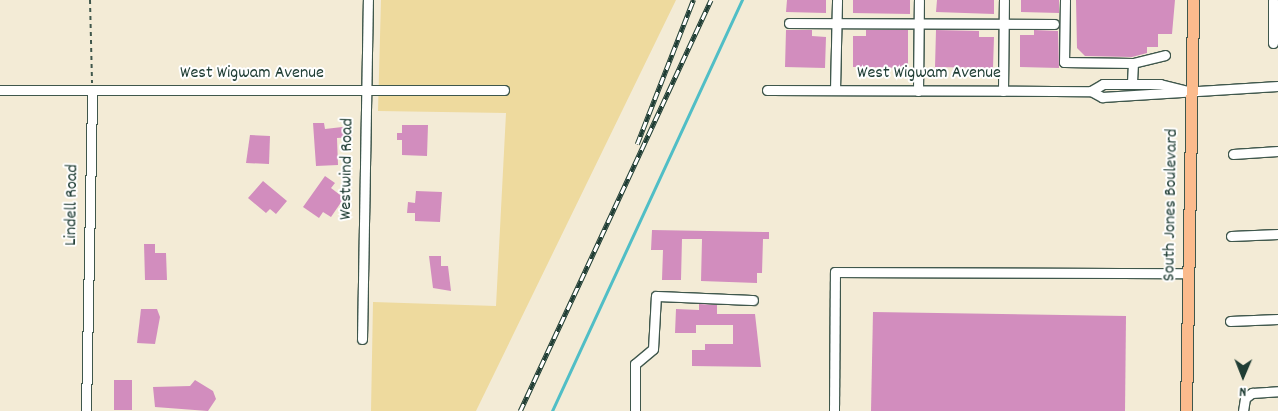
<!DOCTYPE html>
<style>
body{margin:0}
#map{position:relative;width:1278px;height:411px;overflow:hidden;background:#f3ebd6;font-family:Dekko,sans-serif}
div>[style]{position:absolute}
[style*='--x']{left:calc(var(--x)*1px);top:calc(var(--y)*1px);width:calc(var(--w)*1px);rotate:calc(var(--a)*1deg)}
.sand>*{inset:0;background:#eeda9e}
.stream>*{height:2.5px;margin:-1.25px;padding:0 1.25px;transform-origin:1.25px;border-radius:1.25px;background:#50bec6}
.building>*{inset:0;background:#d28dbe}
.path>*{height:2px;margin-top:-1px;transform-origin:0;background:repeating-linear-gradient(90deg,#3f574c 0 4px,transparent 0 8px)}
.roads{filter:drop-shadow(1px 0 #3f574c) drop-shadow(-1px 0 #3f574c) drop-shadow(0 1px #3f574c) drop-shadow(0 -1px #3f574c)}
.minor>*{height:9px;margin:-4.5px;padding:0 4.5px;transform-origin:4.5px;border-radius:4.5px;background:#fff}
.major>*{height:11px;margin:-5.5px;padding:0 5.5px;transform-origin:5.5px;border-radius:5.5px;background:#fbbb8d}
.rail>*{height:4.5px;margin-top:-2.25px;transform-origin:0;background:repeating-linear-gradient(90deg,#fff 0 8px,#1f3d34 0 16px);box-sizing:border-box;border-block:1px solid #1f3d34}
span{translate:-50% -50%;white-space:nowrap;text-align:center;line-height:1.15;-webkit-text-stroke:4px #fff;paint-order:stroke}
.street-label{font-size:18px;color:#1f3d34}
.north{position:absolute;left:1218px;top:351px;width:50px;height:50px;-webkit-text-stroke:4px #fff;paint-order:stroke;rotate:181deg;font-size:14px;font-weight:700;line-height:20px;text-align:center;color:#1f3d34}
.north::after{content:'';display:block;margin:auto;width:18px;height:22px;background:#1f3d34;clip-path:polygon(50% 0,100% 100%,50% 72%,0 100%)}
</style>
<div id="map">
<div class="sand">
<i style="clip-path:polygon(381px 0,676px 0,476px 411px,371px 411px,373px 302px,496px 306px,506px 113px,378px 111px)"></i>
</div>
<div class="stream">
<i style="--x:552;--y:411;--w:453;--a:-65.2"></i>
</div>
<div class="building">
<i style="clip-path:polygon(787px 0,826px 0,826px 13px,786px 12px)"></i>
<i style="clip-path:polygon(853px 0,910px 0,910px 14px,853px 13px)"></i>
<i style="clip-path:polygon(937px 0,994px 0,994px 14px,936px 12px)"></i>
<i style="clip-path:polygon(1021px 0,1059px 0,1059px 13px,1021px 12px)"></i>
<i style="clip-path:polygon(1076px 0,1175px 0,1172px 34px,1158px 34px,1158px 47px,1147px 47px,1147px 53px,1132px 57px,1085px 56px,1077px 48px)"></i>
<i style="clip-path:polygon(786px 30px,812px 30px,812px 36px,826px 37px,825px 68px,785px 67px)"></i>
<i style="clip-path:polygon(866px 30px,908px 30px,908px 68px,853px 67px,853px 36px,866px 36px)"></i>
<i style="clip-path:polygon(936px 30px,979px 31px,979px 37px,994px 37px,993px 68px,935px 67px)"></i>
<i style="clip-path:polygon(1034px 30px,1058px 31px,1059px 68px,1020px 67px,1020px 35px,1034px 35px)"></i>
<i style="clip-path:polygon(313px 123px,324px 123px,325px 129px,351px 126px,352px 137px,337px 138px,338px 165px,316px 166px)"></i>
<i style="clip-path:polygon(402px 125px,428px 125px,427px 156px,402px 155px,402px 140px,397px 140px,397px 133px,402px 133px)"></i>
<i style="clip-path:polygon(250px 135px,270px 136px,269px 164px,246px 163px)"></i>
<i style="clip-path:polygon(325px 176px,335px 183px,331px 188px,344px 198px,331px 217px,323px 212px,319px 218px,303px 207px)"></i>
<i style="clip-path:polygon(263px 181px,287px 201px,276px 214px,270px 209px,266px 213px,248px 198px)"></i>
<i style="clip-path:polygon(416px 191px,442px 192px,440px 222px,415px 221px,415px 213px,407px 213px,408px 202px,415px 203px)"></i>
<i style="clip-path:polygon(652px 230px,769px 232px,769px 239px,763px 239px,762px 273px,757px 273px,757px 283px,701px 281px,702px 239px,682px 239px,681px 280px,662px 280px,663px 250px,651px 250px)"></i>
<i style="clip-path:polygon(144px 244px,155px 244px,155px 253px,166px 253px,167px 280px,145px 280px)"></i>
<i style="clip-path:polygon(429px 256px,441px 256px,441px 266px,448px 266px,451px 291px,433px 288px)"></i>
<i style="clip-path:polygon(699px 304px,717px 305px,717px 314px,755px 314px,761px 367px,692px 366px,692px 350px,705px 350px,705px 344px,733px 344px,733px 325px,696px 325px,696px 333px,675px 333px,676px 309px,699px 310px)"></i>
<i style="clip-path:polygon(141px 309px,157px 309px,160px 317px,155px 344px,137px 343px)"></i>
<i style="clip-path:polygon(873px 312px,1126px 316px,1125px 411px,871px 411px)"></i>
<i style="clip-path:polygon(114px 380px,132px 380px,132px 410px,114px 410px)"></i>
<i style="clip-path:polygon(195px 380px,213px 391px,216px 399px,208px 411px,155px 407px,153px 387px,190px 386px)"></i>
</div>
<div class="path">
<i style="--x:90;--y:0;--w:83;--a:88.6"></i>
</div>
<div class="roads">
<div class="minor">
<i style="--x:1065;--y:0;--w:62;--a:90.9"></i>
<i style="--x:1064;--y:62;--w:69;--a:0.8"></i>
<i style="--x:1133;--y:63;--w:21;--a:93"></i>
<i style="--x:789;--y:23;--w:265;--a:0.2"></i>
<i style="--x:1273;--y:43;--w:43;--a:-90"></i>
<i style="--x:1133;--y:63;--w:33;--a:-14"></i>
<i style="--x:0;--y:90;--w:504;--a:0"></i>
<i style="--x:767;--y:90;--w:324;--a:0.2"></i>
<i style="--x:1091;--y:91;--w:13;--a:29"></i>
<i style="--x:1102;--y:97;--w:176;--a:-3.6"></i>
<i style="--x:835;--y:90;--w:90;--a:-88.7"></i>
<i style="--x:918;--y:91;--w:91;--a:-89.4"></i>
<i style="--x:1003;--y:91;--w:91;--a:-89.4"></i>
<i style="--x:1091;--y:91;--w:14;--a:-30"></i>
<i style="--x:1103;--y:84;--w:57;--a:0"></i>
<i style="--x:1160;--y:84;--w:29;--a:14"></i>
<i style="--x:1233;--y:154;--w:45;--a:-3.8"></i>
<i style="--x:1231;--y:236;--w:47;--a:-2.4"></i>
<i style="--x:1230;--y:321;--w:48;--a:-2.4"></i>
<i style="--x:362;--y:339;--w:339;--a:-89"></i>
<i style="--x:86;--y:411;--w:321;--a:-88.9"></i>
<i style="--x:635;--y:411;--w:47;--a:-90"></i>
<i style="--x:635;--y:364;--w:23;--a:-40"></i>
<i style="--x:653;--y:349;--w:53;--a:-86.8"></i>
<i style="--x:656;--y:296;--w:97;--a:2.4"></i>
<i style="--x:834;--y:411;--w:139;--a:-89.6"></i>
<i style="--x:835;--y:272;--w:353;--a:0.2"></i>
<i style="--x:1243;--y:411;--w:13;--a:-81"></i>
<i style="--x:1245;--y:398;--w:9;--a:-36"></i>
<i style="--x:1252;--y:393;--w:26;--a:-4"></i>
</div>
<div class="major">
<i style="--x:1186;--y:411;--w:411;--a:-89"></i>
</div>
</div>
<div class="rail">
<i style="--x:637;--y:144;--w:155;--a:-68.7"></i>
<i style="--x:520;--y:411;--w:453;--a:-65.1"></i>
</div>
<div class="street-label">
<span style="left:252px;top:74px">West Wigwam Avenue</span>
<span style="left:929px;top:74px">West Wigwam Avenue</span>
<span style="left:348px;top:169px;rotate:-89deg">Westwind Road</span>
<span style="left:73px;top:205px;rotate:-89deg">Lindell Road</span>
<span style="left:1172px;top:205px;rotate:-89deg">South Jones Boulevard</span>
</div>
<div class="north">N</div>
</div>
